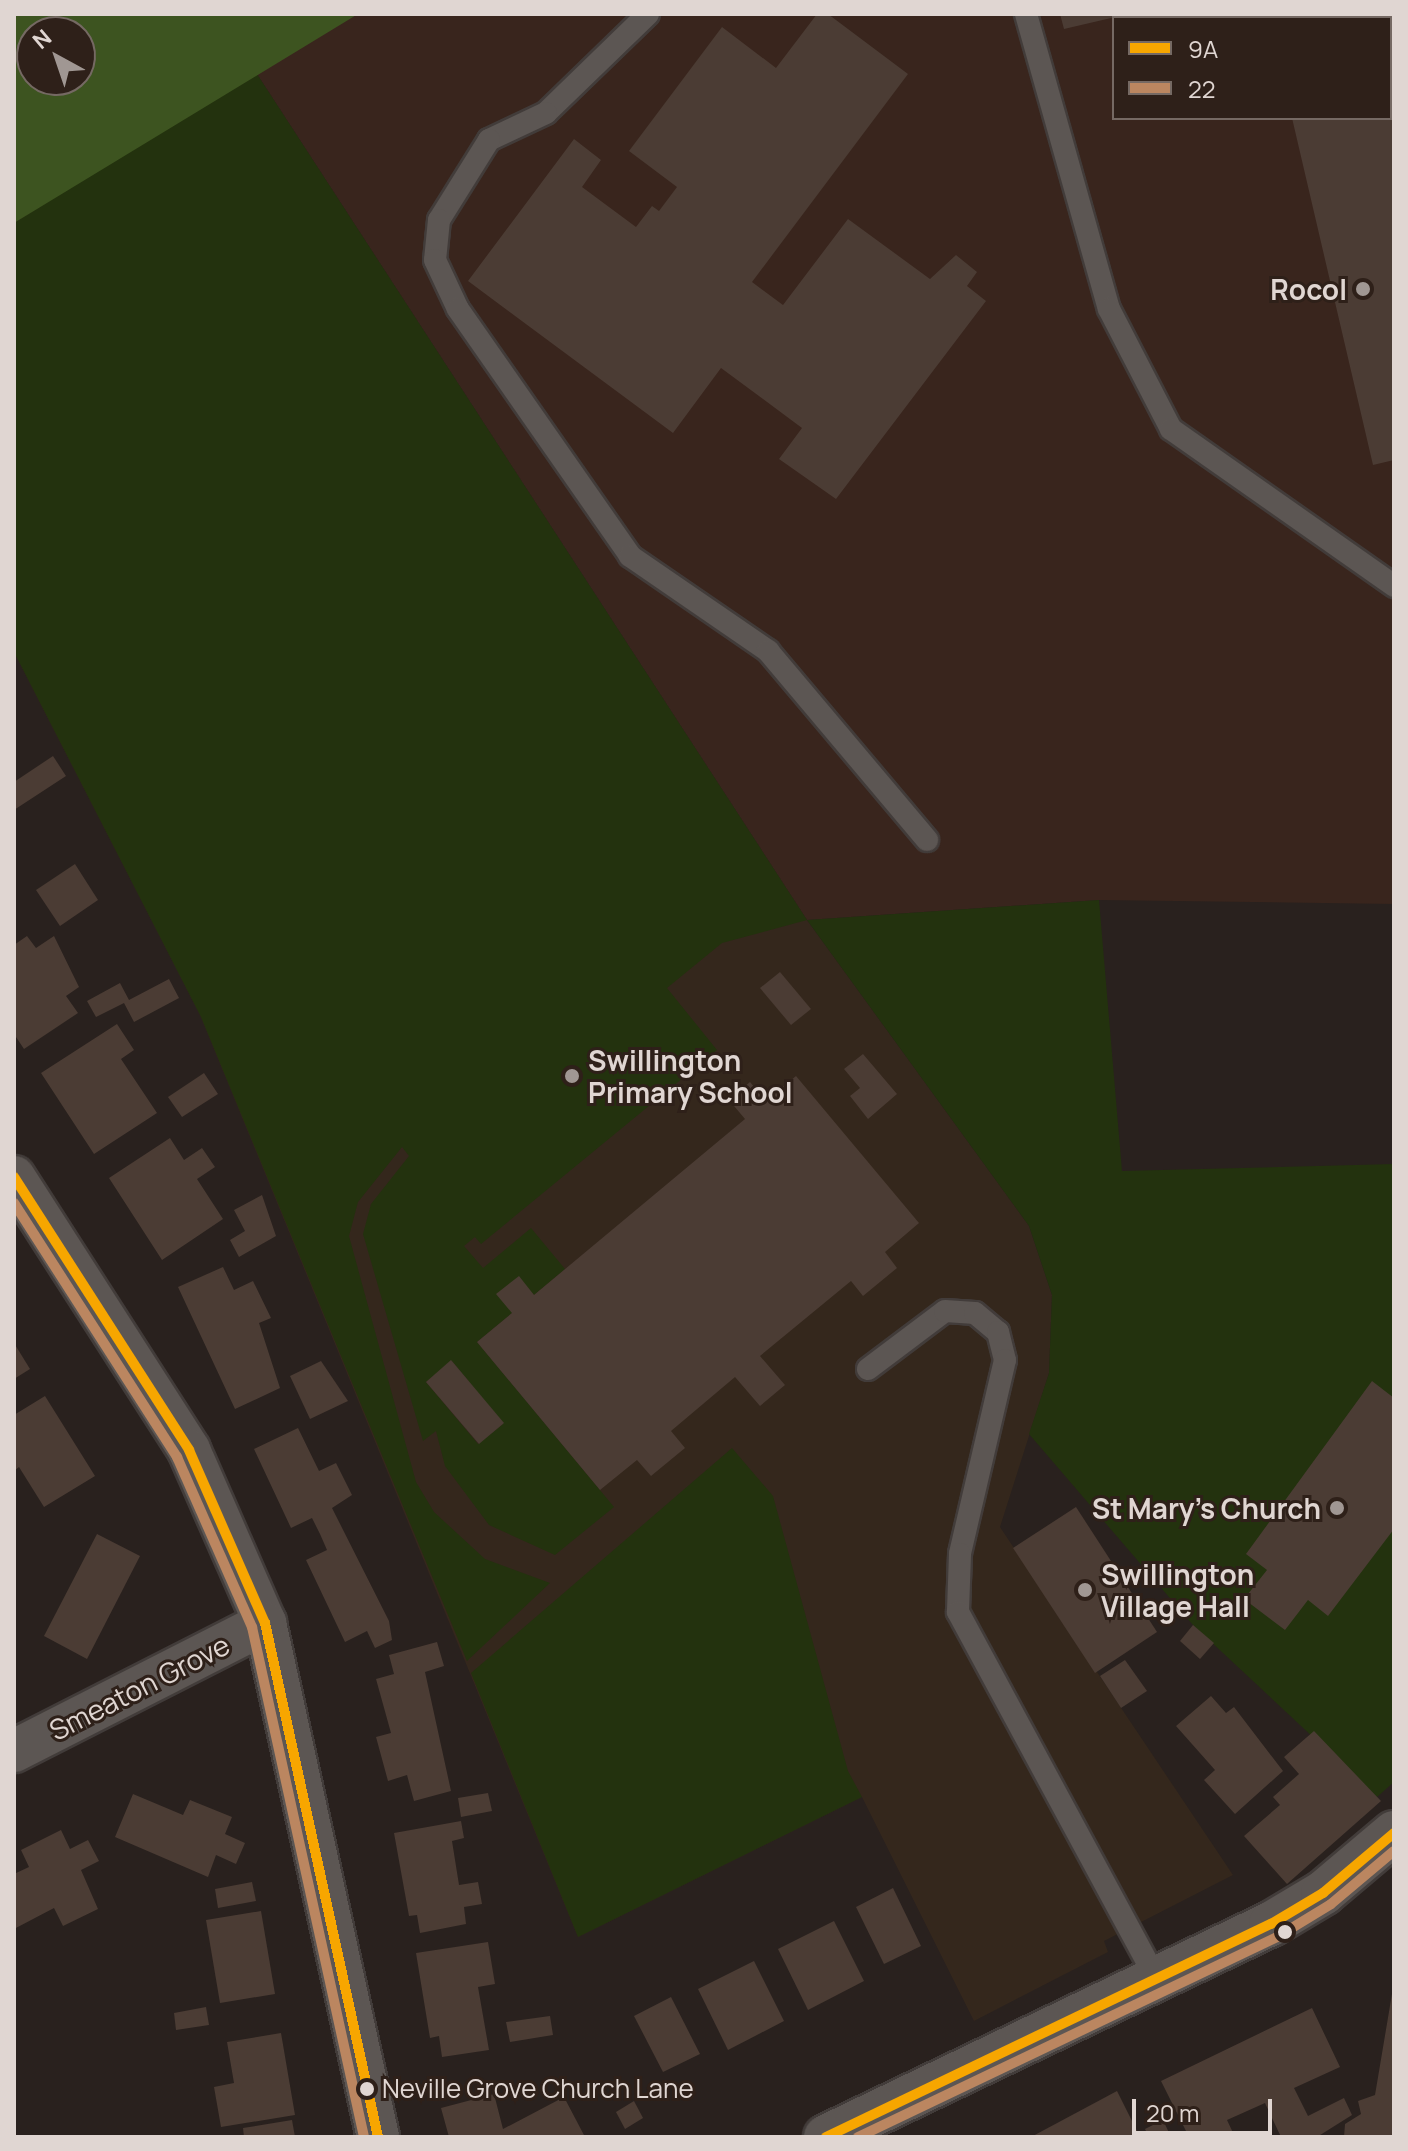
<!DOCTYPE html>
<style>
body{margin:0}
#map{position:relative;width:1408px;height:2151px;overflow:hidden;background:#29211e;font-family:Manrope,sans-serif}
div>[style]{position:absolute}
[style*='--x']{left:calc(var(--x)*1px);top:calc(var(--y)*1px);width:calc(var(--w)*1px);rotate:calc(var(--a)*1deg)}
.built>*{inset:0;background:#39251d}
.education>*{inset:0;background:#34271c}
.green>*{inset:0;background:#23320e}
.forest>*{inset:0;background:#3d5420}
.building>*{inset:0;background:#4b3c34}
.roads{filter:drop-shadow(2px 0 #423c3a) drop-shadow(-2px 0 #423c3a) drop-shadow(0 2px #423c3a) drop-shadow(0 -2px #423c3a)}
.service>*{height:22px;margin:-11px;padding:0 11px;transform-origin:11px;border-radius:11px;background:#5c5653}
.minor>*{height:42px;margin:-21px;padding:0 21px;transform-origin:21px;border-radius:21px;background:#5c5653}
.tertiary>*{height:44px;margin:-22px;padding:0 22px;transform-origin:22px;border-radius:22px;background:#5c5653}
.bus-1>*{height:10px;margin:-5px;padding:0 5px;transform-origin:5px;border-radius:5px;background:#f7a600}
.bus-2>*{height:10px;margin:-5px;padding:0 5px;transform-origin:5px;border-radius:5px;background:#bb8660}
.dots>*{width:22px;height:22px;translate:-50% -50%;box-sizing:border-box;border:4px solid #2e2019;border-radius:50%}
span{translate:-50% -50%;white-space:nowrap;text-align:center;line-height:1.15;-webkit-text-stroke:6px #2e2019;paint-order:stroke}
.bus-label{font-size:26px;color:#e0d6d2}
.left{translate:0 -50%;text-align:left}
.poi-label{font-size:28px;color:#e0d6d2;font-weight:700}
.right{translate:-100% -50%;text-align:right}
.street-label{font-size:28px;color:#e0d6d2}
.frame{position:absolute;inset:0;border:16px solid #e0d6d2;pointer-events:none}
.legend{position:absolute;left:1112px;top:16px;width:280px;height:104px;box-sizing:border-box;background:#2e2019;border:2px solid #756963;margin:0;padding:10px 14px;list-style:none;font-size:24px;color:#e0d6d2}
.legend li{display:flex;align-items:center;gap:16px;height:40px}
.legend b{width:40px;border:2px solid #756963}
.north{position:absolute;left:16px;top:16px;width:80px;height:80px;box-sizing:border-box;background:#2e2019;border:2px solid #756963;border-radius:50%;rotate:320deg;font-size:22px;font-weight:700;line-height:32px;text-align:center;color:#e0d6d2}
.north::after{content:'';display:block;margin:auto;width:28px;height:36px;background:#a09793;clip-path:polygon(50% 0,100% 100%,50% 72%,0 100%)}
.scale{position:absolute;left:1132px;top:2099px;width:140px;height:36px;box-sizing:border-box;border:4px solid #e0d6d2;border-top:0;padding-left:10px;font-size:24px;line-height:28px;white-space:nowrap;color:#e0d6d2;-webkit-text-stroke:6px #2e2019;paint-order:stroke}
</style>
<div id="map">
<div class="built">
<i style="clip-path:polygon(evenodd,358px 14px,1394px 14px,1394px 904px,1099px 900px,807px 920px,255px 71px,358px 14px,1114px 18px,1390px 18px,1390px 118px,1114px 118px,1114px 18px)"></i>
</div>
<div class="education">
<i style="clip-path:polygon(255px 71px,807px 920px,1029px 1226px,1052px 1295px,1049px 1373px,1000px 1527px,1233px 1875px,1104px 1941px,1108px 1952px,974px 2021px,862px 1797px,578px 1937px,201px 1017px,14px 652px,14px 223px)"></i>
</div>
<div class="green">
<i style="clip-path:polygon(evenodd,255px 71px,807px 920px,1099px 900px,1122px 1171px,1394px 1164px,1394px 1782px,1377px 1797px,1193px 1625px,1029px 1434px,1049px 1373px,1052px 1295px,1029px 1226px,807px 920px,722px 943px,667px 988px,717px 1050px,481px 1244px,475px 1237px,464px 1246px,483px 1268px,531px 1228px,565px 1269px,534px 1295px,518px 1277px,512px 1313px,477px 1342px,614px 1507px,555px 1555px,489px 1525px,445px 1466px,436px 1431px,423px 1441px,363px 1234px,371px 1204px,409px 1156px,402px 1147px,358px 1202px,349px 1236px,416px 1482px,434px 1512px,485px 1559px,550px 1583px,467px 1661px,201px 1017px,14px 652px,14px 223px,255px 71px,452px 1361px,503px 1424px,478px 1444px,426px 1382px,452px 1361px)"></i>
<i style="clip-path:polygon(732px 1448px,773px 1496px,848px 1771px,862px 1797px,578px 1937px,471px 1673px)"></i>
</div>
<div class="forest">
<i style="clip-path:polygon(evenodd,14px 14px,358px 14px,14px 223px,14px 14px,32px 32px,80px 32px,80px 80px,32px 80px,32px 32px)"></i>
</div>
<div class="building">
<i style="clip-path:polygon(817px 14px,828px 14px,908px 74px,752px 282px,783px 305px,848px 219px,930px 279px,956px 255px,977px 272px,967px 286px,986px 301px,836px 499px,779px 459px,802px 428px,721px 368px,673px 433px,468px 281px,574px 139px,601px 160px,582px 187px,636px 227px,652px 206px,659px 211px,677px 187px,629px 151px,722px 27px,776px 68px)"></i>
<i style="clip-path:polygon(1060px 14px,1124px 14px,1124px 15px,1064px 29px)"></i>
<i style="clip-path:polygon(1267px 14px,1394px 14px,1394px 460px,1373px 465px,1292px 118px,1390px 118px,1390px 18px)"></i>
<i style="clip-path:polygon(53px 756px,66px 776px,14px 810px,14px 782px)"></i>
<i style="clip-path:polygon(75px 864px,98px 900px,60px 926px,36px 890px)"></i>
<i style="clip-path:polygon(27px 936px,36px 948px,54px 936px,79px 987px,66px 996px,78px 1013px,24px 1049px,14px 1034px,14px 945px)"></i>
<i style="clip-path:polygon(780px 972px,811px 1009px,791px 1025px,760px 988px)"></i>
<i style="clip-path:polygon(169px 979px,179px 998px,134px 1022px,124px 1003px,96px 1017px,87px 1001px,120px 983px,129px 1000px)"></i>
<i style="clip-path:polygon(117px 1024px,134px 1050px,121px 1059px,157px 1113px,94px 1154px,41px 1073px)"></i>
<i style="clip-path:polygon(863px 1054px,897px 1094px,868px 1119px,850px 1096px,860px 1088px,844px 1069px)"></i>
<i style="clip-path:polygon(204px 1073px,218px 1094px,182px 1117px,168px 1097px)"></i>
<i style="clip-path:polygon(796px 1076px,919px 1223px,885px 1252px,897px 1268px,863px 1296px,851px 1281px,760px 1356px,785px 1385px,760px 1406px,735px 1377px,671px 1431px,685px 1448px,651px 1476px,637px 1460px,600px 1490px,477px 1342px,512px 1313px,496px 1294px,519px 1276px,534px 1295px,745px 1119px,729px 1100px,750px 1082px,766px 1101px)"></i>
<i style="clip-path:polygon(170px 1138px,184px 1160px,202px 1148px,215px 1167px,197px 1179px,223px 1219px,162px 1260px,109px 1178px)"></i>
<i style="clip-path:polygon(262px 1195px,276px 1236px,239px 1257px,230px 1240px,245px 1231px,234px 1210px)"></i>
<i style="clip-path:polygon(223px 1267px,234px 1290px,253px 1281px,271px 1318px,259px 1323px,280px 1388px,235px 1409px,178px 1287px)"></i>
<i style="clip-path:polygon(14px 1343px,30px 1369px,14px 1379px)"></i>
<i style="clip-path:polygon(451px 1360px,504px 1423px,479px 1444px,426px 1382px)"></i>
<i style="clip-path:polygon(321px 1361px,348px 1401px,310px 1419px,290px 1376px)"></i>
<i style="clip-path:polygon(1372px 1381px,1394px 1398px,1394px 1529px,1328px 1616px,1308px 1600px,1285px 1630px,1244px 1599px,1267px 1570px,1246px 1554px)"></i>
<i style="clip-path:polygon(45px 1396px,95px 1476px,44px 1507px,19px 1467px,14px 1471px,14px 1415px)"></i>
<i style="clip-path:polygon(298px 1428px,319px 1471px,336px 1463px,352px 1495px,332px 1508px,389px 1621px,392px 1640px,375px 1648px,367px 1631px,345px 1642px,306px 1560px,327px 1550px,320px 1534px,312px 1518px,291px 1528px,254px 1449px)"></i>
<i style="clip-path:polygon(1076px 1507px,1157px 1632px,1095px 1673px,1013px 1548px)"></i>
<i style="clip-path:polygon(97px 1534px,140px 1556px,87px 1659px,44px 1636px)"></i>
<i style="clip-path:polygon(1193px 1625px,1214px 1643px,1200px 1659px,1180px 1641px)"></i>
<i style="clip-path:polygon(437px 1642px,444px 1666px,425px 1672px,451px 1791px,414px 1801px,407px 1775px,388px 1781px,376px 1737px,391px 1733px,376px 1679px,394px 1674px,389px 1655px)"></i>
<i style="clip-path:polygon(1125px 1660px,1147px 1691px,1121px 1708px,1100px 1676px)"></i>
<i style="clip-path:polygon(1211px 1696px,1226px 1713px,1234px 1707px,1283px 1771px,1235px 1814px,1204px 1780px,1215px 1770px,1176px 1726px)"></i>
<i style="clip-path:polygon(1314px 1731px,1381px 1801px,1287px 1884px,1244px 1836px,1280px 1805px,1273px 1797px,1299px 1774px,1284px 1757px)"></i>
<i style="clip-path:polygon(488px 1793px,492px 1811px,461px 1817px,458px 1798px)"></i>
<i style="clip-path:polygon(133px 1794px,183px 1815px,190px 1800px,232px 1817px,225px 1834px,245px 1843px,236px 1864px,216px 1855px,208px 1877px,115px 1837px)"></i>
<i style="clip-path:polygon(461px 1821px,464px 1838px,452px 1841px,459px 1885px,478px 1882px,482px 1904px,464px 1907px,466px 1924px,420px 1933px,417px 1915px,409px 1916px,394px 1833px)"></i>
<i style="clip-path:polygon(61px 1830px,70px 1849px,88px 1840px,99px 1861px,81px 1870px,98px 1909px,63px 1926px,54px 1908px,14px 1929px,14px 1874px,29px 1867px,21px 1850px)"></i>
<i style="clip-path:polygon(252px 1882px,256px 1901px,218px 1908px,215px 1889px)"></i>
<i style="clip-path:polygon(893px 1888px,921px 1946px,884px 1964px,856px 1907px)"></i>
<i style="clip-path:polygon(261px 1911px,275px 1994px,220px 2003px,206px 1920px)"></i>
<i style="clip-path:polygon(834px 1921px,864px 1981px,808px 2010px,778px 1949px)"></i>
<i style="clip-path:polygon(488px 1942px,495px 1984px,478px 1987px,489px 2050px,442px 2057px,439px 2036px,430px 2038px,416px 1953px)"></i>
<i style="clip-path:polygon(754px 1961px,784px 2021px,728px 2050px,698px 1989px)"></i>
<i style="clip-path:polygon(1394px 1982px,1394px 2137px,1344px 2137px,1345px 2124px,1361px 2114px,1358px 2101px,1375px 2095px)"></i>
<i style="clip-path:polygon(671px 1997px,700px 2054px,663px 2072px,634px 2016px)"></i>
<i style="clip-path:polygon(206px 2007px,209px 2025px,176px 2030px,174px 2013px)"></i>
<i style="clip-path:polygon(1312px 2008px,1340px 2067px,1294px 2088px,1308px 2116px,1344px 2098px,1352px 2115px,1317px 2137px,1281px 2137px,1265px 2103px,1227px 2120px,1235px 2137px,1206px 2131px,1189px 2137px,1161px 2081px)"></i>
<i style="clip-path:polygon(550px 2016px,553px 2035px,510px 2042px,506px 2022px)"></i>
<i style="clip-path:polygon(281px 2033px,295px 2115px,221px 2127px,214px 2087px,234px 2083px,227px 2042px)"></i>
<i style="clip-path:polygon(1117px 2091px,1138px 2133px,1132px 2137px,1031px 2137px)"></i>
<i style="clip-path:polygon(494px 2094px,503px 2129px,564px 2097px,585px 2137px,449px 2137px,441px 2108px)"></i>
<i style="clip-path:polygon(634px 2101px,643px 2118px,625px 2129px,616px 2112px)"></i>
<i style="clip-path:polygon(292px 2120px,295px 2137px,244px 2137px,243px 2128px)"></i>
<i style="clip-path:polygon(1163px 2120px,1171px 2137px,1149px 2137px,1145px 2129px)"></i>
</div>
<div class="roads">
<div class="service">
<i style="--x:648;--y:14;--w:142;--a:135.9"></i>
<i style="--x:546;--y:113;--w:63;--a:154.7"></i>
<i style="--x:489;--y:140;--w:94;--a:122"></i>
<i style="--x:439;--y:220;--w:40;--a:95.7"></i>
<i style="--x:435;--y:260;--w:54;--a:64.9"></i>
<i style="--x:458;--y:309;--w:301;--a:55.1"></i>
<i style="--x:630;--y:556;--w:168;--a:34.5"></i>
<i style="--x:768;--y:651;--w:247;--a:49.9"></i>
<i style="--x:1026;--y:14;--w:306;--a:74.3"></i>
<i style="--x:1109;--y:309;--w:135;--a:62.7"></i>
<i style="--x:1171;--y:429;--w:273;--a:35.1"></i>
<i style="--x:868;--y:1369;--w:96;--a:-37"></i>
<i style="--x:945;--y:1311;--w:30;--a:4"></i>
<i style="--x:975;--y:1313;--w:30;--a:40"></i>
<i style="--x:998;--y:1332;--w:29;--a:76"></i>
<i style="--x:1005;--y:1360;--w:199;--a:103.1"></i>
<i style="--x:960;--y:1554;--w:58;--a:92"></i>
<i style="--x:958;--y:1612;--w:416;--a:61.6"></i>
</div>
<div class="minor">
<i style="--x:14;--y:1177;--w:324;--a:57.3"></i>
<i style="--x:189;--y:1450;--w:189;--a:66.3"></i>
<i style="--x:265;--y:1623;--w:526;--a:77.6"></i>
<i style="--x:14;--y:1751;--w:282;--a:-27"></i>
</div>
<div class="tertiary">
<i style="--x:826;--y:2137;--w:493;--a:-25.6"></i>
<i style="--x:1271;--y:1924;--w:61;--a:-30.8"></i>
<i style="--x:1323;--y:1893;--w:93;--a:-40.2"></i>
</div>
</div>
<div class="bus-1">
<i style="--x:14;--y:1177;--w:324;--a:57.3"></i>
<i style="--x:189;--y:1450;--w:189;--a:66.3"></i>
<i style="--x:265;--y:1623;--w:526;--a:77.6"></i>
<i style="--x:826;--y:2137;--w:493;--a:-25.6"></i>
<i style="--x:1271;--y:1924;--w:61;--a:-30.8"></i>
<i style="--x:1323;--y:1893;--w:93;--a:-40.2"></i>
</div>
<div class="bus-2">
<i style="--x:14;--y:1203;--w:302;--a:57.3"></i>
<i style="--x:177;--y:1457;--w:186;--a:66.2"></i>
<i style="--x:252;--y:1627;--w:522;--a:77.61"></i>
<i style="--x:858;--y:2137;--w:464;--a:-25.5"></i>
<i style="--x:1277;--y:1937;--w:63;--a:-31.4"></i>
<i style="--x:1331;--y:1904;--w:82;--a:-40.1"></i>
</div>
<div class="dots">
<i style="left:1363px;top:289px;background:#a09793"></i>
<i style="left:572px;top:1076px;background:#a09793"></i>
<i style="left:1337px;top:1508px;background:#a09793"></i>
<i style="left:1085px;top:1590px;background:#a09793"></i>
<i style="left:1285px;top:1932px;background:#e0d6d2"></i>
<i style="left:367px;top:2089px;background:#e0d6d2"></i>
</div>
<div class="bus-label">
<span class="left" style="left:382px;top:2089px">Neville Grove Church Lane</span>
</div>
<div class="poi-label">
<span class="right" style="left:1347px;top:289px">Rocol</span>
<span class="left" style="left:588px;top:1076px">Swillington<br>Primary School</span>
<span class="right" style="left:1321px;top:1508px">St Mary's Church</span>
<span class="left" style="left:1101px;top:1590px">Swillington<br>Village Hall</span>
</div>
<div class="street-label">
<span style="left:139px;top:1687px;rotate:-27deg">Smeaton Grove</span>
</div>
<div class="frame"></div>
<ul class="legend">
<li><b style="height:10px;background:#f7a600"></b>9A</li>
<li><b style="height:10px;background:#bb8660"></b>22</li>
</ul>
<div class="north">N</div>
<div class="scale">20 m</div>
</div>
